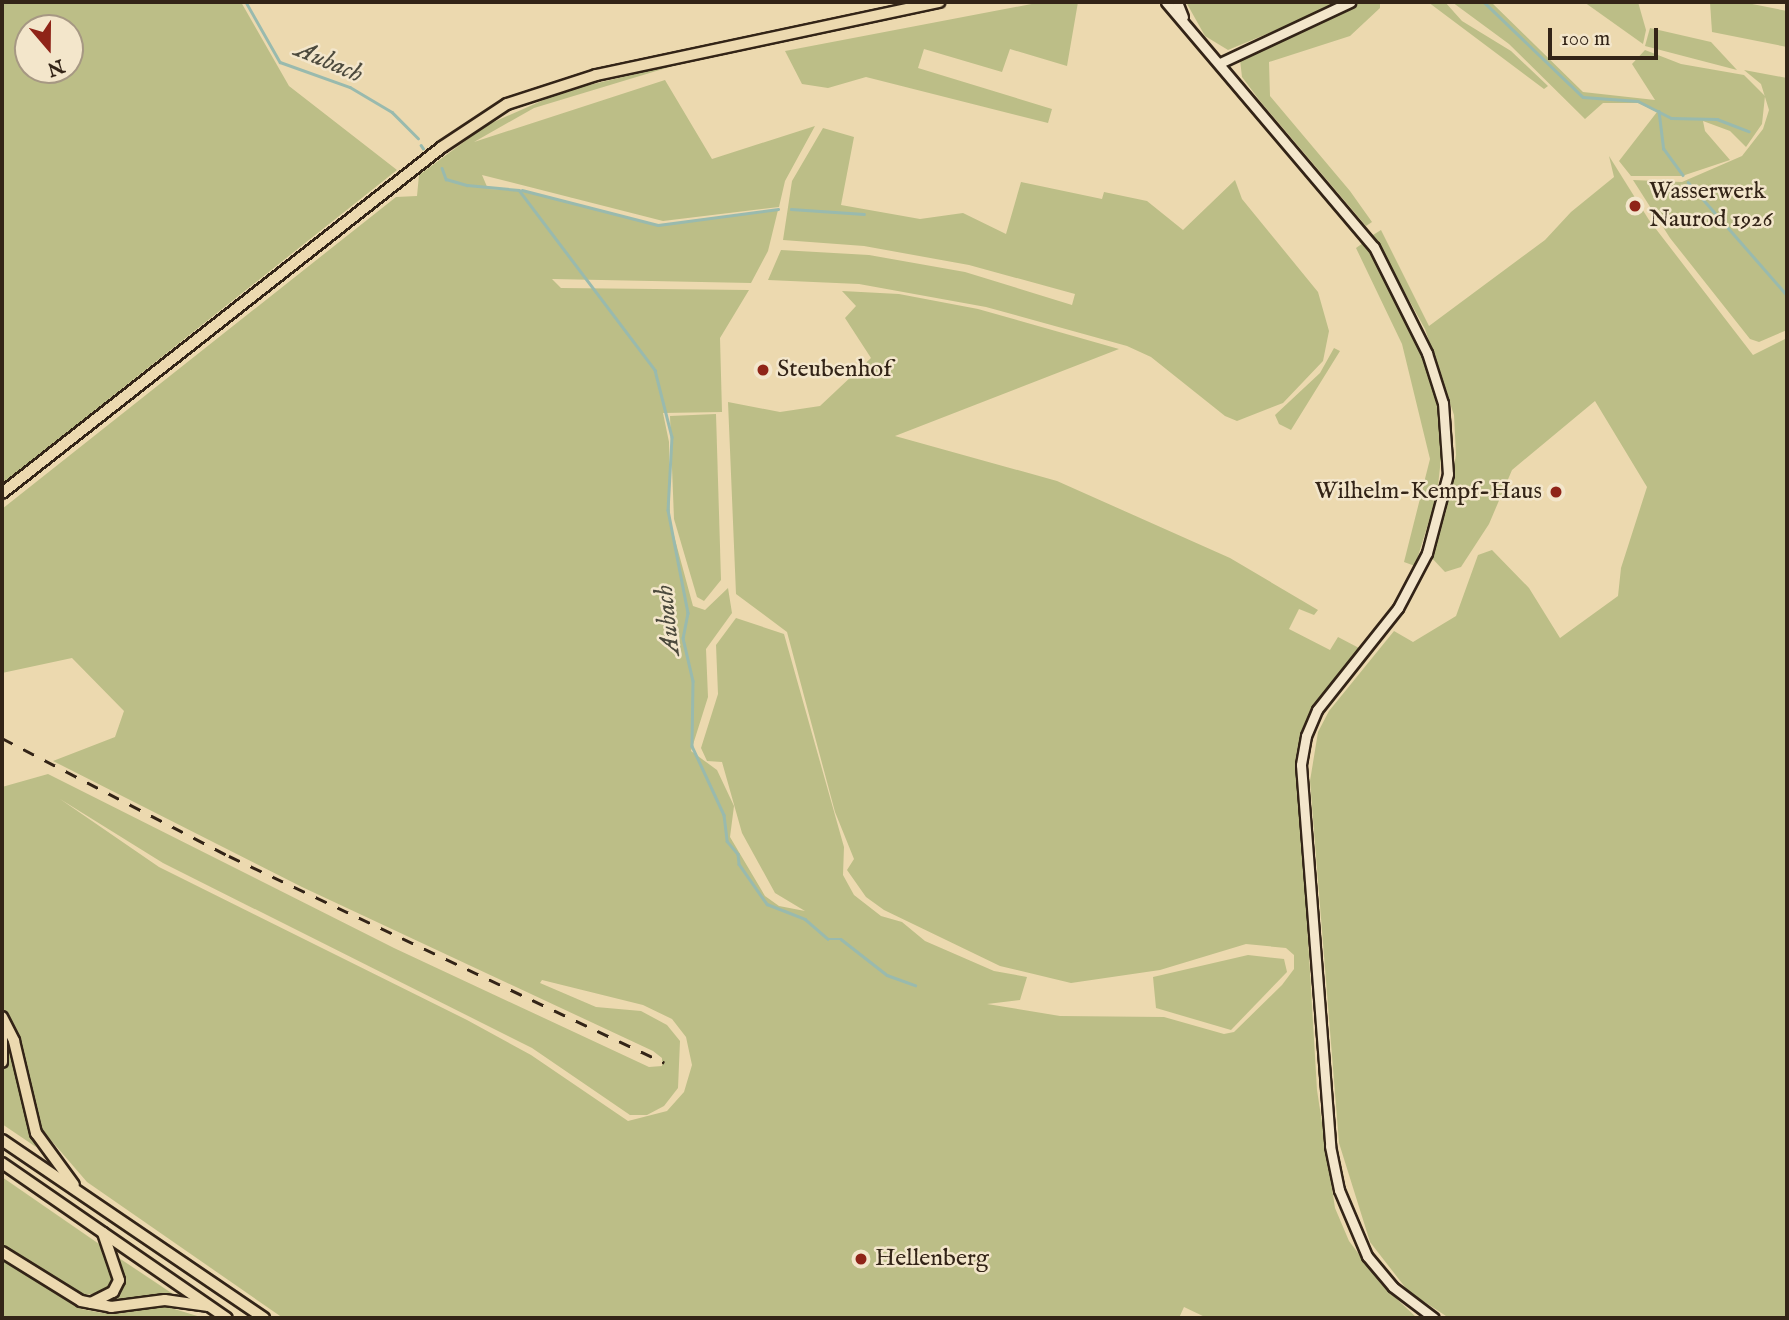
<!DOCTYPE html>
<style>
body{margin:0}
#map{position:relative;width:1789px;height:1320px;overflow:hidden;background:#ecd9af;font-family:"IM FELL English",serif}
div>[style]{position:absolute}
[style*='--x']{left:calc(var(--x)*1px);top:calc(var(--y)*1px);width:calc(var(--w)*1px);rotate:calc(var(--a)*1deg)}
.green>*{inset:0;background:#bcbe87}
.stream>*{height:2.5px;margin:-1.25px;padding:0 1.25px;transform-origin:1.25px;border-radius:1.25px;background:#99baae}
.roads{filter:drop-shadow(2px 0 #332417) drop-shadow(-2px 0 #332417) drop-shadow(0 2px #332417) drop-shadow(0 -2px #332417)}
.secondary>*{height:9px;margin:-4.5px;padding:0 4.5px;transform-origin:4.5px;border-radius:4.5px;background:#f3e6cb}
.primary>*{height:10px;margin:-5px;padding:0 5px;transform-origin:5px;border-radius:5px;background:#ecd9af}
.highway>*{height:10px;margin:-5px;padding:0 5px;transform-origin:5px;border-radius:5px;background:#ecd9af}
.rail>*{height:2.5px;margin-top:-1.25px;transform-origin:0;background:repeating-linear-gradient(90deg,#332417 0 12px,transparent 0 24px)}
.dots>*{width:19px;height:19px;translate:-50% -50%;box-sizing:border-box;border:4px solid #f3e6cb;border-radius:50%}
span{translate:-50% -50%;white-space:nowrap;text-align:center;line-height:1.15;-webkit-text-stroke:5px #f3e6cb;paint-order:stroke}
.poi-label{font-size:24px;color:#332417}
.left{translate:0 -50%;text-align:left}
.right{translate:-100% -50%;text-align:right}
.water-label{font-size:26px;color:#4c4a3d;font-style:italic}
.frame{position:absolute;inset:0;border:4px solid #332417;pointer-events:none}
.north{position:absolute;left:14px;top:14px;width:70px;height:70px;box-sizing:border-box;background:#f3e6cb;border:2px solid #a69883;border-radius:50%;rotate:160deg;font-size:19px;font-weight:700;line-height:28px;text-align:center;color:#332417}
.north::after{content:'';display:block;margin:auto;width:24px;height:32px;background:#8f2418;clip-path:polygon(50% 0,100% 100%,50% 72%,0 100%)}
.scale{position:absolute;left:1548px;top:28px;width:110px;height:32px;box-sizing:border-box;border:4px solid #332417;border-top:0;padding-left:9px;font-size:21px;line-height:24px;white-space:nowrap;color:#332417;-webkit-text-stroke:5px #f3e6cb;paint-order:stroke}
</style>
<div id="map">
<div class="green">
<i style="clip-path:polygon(evenodd,2px 2px,241px 2px,289px 86px,397px 170px,2px 484px,2px 2px,28px 28px,70px 28px,70px 70px,28px 70px,28px 28px)"></i>
<i style="clip-path:polygon(1042px 2px,1078px 2px,1067px 66px,1010px 49px,1002px 72px,924px 49px,918px 68px,1052px 109px,1048px 123px,866px 77px,828px 88px,802px 84px,785px 51px)"></i>
<i style="clip-path:polygon(1186px 2px,1343px 2px,1228px 50px,1205px 36px)"></i>
<i style="clip-path:polygon(1359px 2px,1380px 2px,1380px 8px,1350px 36px,1269px 62px,1270px 96px,1350px 191px,1372px 222px,1366px 226px,1260px 101px,1242px 77px,1240px 60px,1321px 24px)"></i>
<i style="clip-path:polygon(1428px 2px,1445px 2px,1462px 21px,1511px 51px,1548px 86px,1544px 89px)"></i>
<i style="clip-path:polygon(1452px 2px,1491px 2px,1583px 92px,1655px 100px,1632px 64px,1645px 50px,1681px 64px,1744px 75px,1765px 96px,1762px 124px,1746px 147px,1730px 131px,1703px 121px,1705px 131px,1730px 160px,1682px 176px,1631px 176px,1619px 161px,1657px 112px,1638px 103px,1603px 103px,1585px 119px,1509px 44px)"></i>
<i style="clip-path:polygon(1584px 2px,1638px 2px,1646px 30px,1643px 44px)"></i>
<i style="clip-path:polygon(1710px 2px,1742px 2px,1787px 11px,1787px 47px,1712px 32px)"></i>
<i style="clip-path:polygon(1650px 28px,1711px 42px,1737px 70px,1645px 46px)"></i>
<i style="clip-path:polygon(evenodd,686px 62px,534px 108px,474px 142px,665px 80px,712px 159px,815px 126px,785px 181px,779px 207px,663px 221px,482px 175px,488px 189px,519px 190px,658px 226px,778px 210px,768px 251px,751px 283px,552px 279px,561px 288px,749px 290px,720px 338px,722px 412px,663px 413px,669px 442px,670px 521px,693px 606px,705px 610px,728px 588px,732px 613px,706px 649px,708px 697px,691px 751px,717px 770px,734px 806px,730px 837px,765px 896px,779px 906px,805px 911px,775px 893px,742px 833px,722px 762px,707px 761px,701px 748px,718px 694px,716px 645px,736px 618px,784px 634px,844px 847px,843px 875px,854px 895px,881px 916px,902px 922px,925px 941px,994px 971px,1027px 977px,1020px 1000px,987px 1004px,1060px 1016px,1164px 1017px,1224px 1034px,1234px 1032px,1282px 985px,1294px 969px,1294px 955px,1286px 948px,1246px 944px,1160px 970px,1071px 983px,1000px 966px,884px 910px,866px 897px,847px 870px,854px 859px,835px 812px,787px 632px,736px 594px,728px 402px,780px 412px,820px 406px,871px 358px,845px 318px,856px 306px,842px 291px,899px 294px,978px 309px,1119px 349px,895px 436px,1057px 481px,1230px 558px,1318px 610px,1314px 615px,1299px 609px,1289px 629px,1330px 650px,1338px 637px,1359px 648px,1317px 701px,1297px 752px,1317px 1090px,1335px 1208px,1349px 1241px,1382px 1285px,1417px 1318px,1207px 1318px,1184px 1307px,1179px 1318px,283px 1318px,87px 1182px,43px 1131px,33px 1110px,14px 1027px,2px 1011px,2px 787px,48px 774px,394px 948px,649px 1067px,662px 1066px,662px 1058px,653px 1051px,302px 887px,53px 761px,115px 737px,124px 711px,72px 658px,2px 673px,2px 509px,396px 197px,417px 196px,419px 175px,487px 125px,564px 91px,686px 62px,60px 799px,163px 863px,532px 1048px,630px 1115px,647px 1115px,664px 1106px,678px 1088px,680px 1041px,667px 1025px,641px 1011px,596px 1007px,540px 983px,542px 980px,643px 1005px,672px 1019px,686px 1037px,692px 1065px,684px 1092px,667px 1111px,628px 1121px,531px 1055px,467px 1020px,159px 867px,60px 799px)"></i>
<i style="clip-path:polygon(1744px 70px,1787px 78px,1787px 330px,1759px 342px,1750px 339px,1670px 238px,1633px 180px,1682px 182px,1742px 156px,1763px 129px,1769px 110px,1761px 84px)"></i>
<i style="clip-path:polygon(823px 128px,854px 137px,841px 205px,920px 219px,963px 213px,1006px 234px,1021px 182px,1102px 199px,1104px 192px,1147px 201px,1183px 230px,1235px 180px,1242px 199px,1318px 292px,1329px 331px,1323px 361px,1283px 403px,1237px 421px,1225px 416px,1151px 357px,1127px 346px,986px 307px,859px 284px,768px 280px,781px 250px,869px 255px,965px 272px,1072px 305px,1075px 294px,969px 265px,864px 246px,783px 240px,792px 181px)"></i>
<i style="clip-path:polygon(1609px 156px,1649px 220px,1753px 355px,1787px 338px,1787px 1318px,1449px 1318px,1408px 1291px,1370px 1242px,1339px 1143px,1310px 781px,1318px 732px,1329px 711px,1394px 631px,1413px 642px,1456px 616px,1478px 555px,1492px 550px,1529px 588px,1560px 638px,1618px 596px,1621px 568px,1647px 487px,1595px 401px,1512px 470px,1489px 524px,1461px 567px,1445px 572px,1430px 556px,1446px 512px,1456px 455px,1454px 415px,1425px 329px,1373px 235px,1381px 230px,1429px 326px,1545px 240px,1571px 212px,1614px 177px)"></i>
<i style="clip-path:polygon(1363px 243px,1385px 276px,1422px 355px,1434px 386px,1443px 440px,1437px 495px,1415px 566px,1404px 562px,1430px 459px,1402px 344px,1356px 248px)"></i>
<i style="clip-path:polygon(1334px 348px,1340px 351px,1291px 430px,1279px 424px,1275px 415px,1320px 373px)"></i>
<i style="clip-path:polygon(716px 414px,721px 580px,704px 601px,697px 597px,674px 519px,670px 416px)"></i>
<i style="clip-path:polygon(1248px 955px,1284px 959px,1287px 972px,1231px 1030px,1156px 1008px,1153px 977px)"></i>
<i style="clip-path:polygon(12px 1044px,27px 1125px,36px 1147px,2px 1124px,2px 1072px)"></i>
<i style="clip-path:polygon(2px 1177px,102px 1246px,114px 1279px,108px 1291px,79px 1296px,2px 1247px)"></i>
<i style="clip-path:polygon(2px 1258px,81px 1309px,102px 1313px,161px 1305px,204px 1318px,2px 1318px)"></i>
<i style="clip-path:polygon(119px 1258px,176px 1296px,108px 1303px,123px 1286px)"></i>
</div>
<div class="stream">
<i style="--x:246;--y:2;--w:69;--a:60.5"></i>
<i style="--x:280;--y:62;--w:74;--a:19.7"></i>
<i style="--x:350;--y:87;--w:49;--a:30.8"></i>
<i style="--x:392;--y:112;--w:37;--a:45"></i>
<i style="--x:1484;--y:2;--w:137;--a:43.8"></i>
<i style="--x:1583;--y:97;--w:55;--a:4.2"></i>
<i style="--x:1638;--y:101;--w:37;--a:27"></i>
<i style="--x:1671;--y:118;--w:46;--a:1.2"></i>
<i style="--x:1717;--y:119;--w:34;--a:21"></i>
<i style="--x:1659;--y:111;--w:38;--a:83"></i>
<i style="--x:1664;--y:149;--w:32;--a:54"></i>
<i style="--x:421;--y:145;--w:4;--a:56"></i>
<i style="--x:442;--y:168;--w:12;--a:70"></i>
<i style="--x:446;--y:179;--w:22;--a:16"></i>
<i style="--x:467;--y:185;--w:52;--a:5.5"></i>
<i style="--x:519;--y:190;--w:226;--a:52.9"></i>
<i style="--x:655;--y:370;--w:69;--a:75.8"></i>
<i style="--x:672;--y:437;--w:73;--a:93.1"></i>
<i style="--x:668;--y:510;--w:105;--a:79"></i>
<i style="--x:688;--y:613;--w:25;--a:101"></i>
<i style="--x:683;--y:638;--w:44;--a:76.9"></i>
<i style="--x:693;--y:681;--w:65;--a:90.9"></i>
<i style="--x:692;--y:746;--w:76;--a:65.1"></i>
<i style="--x:724;--y:815;--w:26;--a:83"></i>
<i style="--x:727;--y:841;--w:17;--a:50"></i>
<i style="--x:738;--y:854;--w:10;--a:84"></i>
<i style="--x:739;--y:864;--w:49;--a:55"></i>
<i style="--x:767;--y:904;--w:41;--a:21.5"></i>
<i style="--x:805;--y:919;--w:30;--a:41"></i>
<i style="--x:828;--y:939;--w:13;--a:0"></i>
<i style="--x:841;--y:939;--w:58;--a:38"></i>
<i style="--x:887;--y:975;--w:30;--a:20"></i>
<i style="--x:1688;--y:182;--w:150;--a:48.8"></i>
<i style="--x:522;--y:190;--w:140;--a:14.4"></i>
<i style="--x:658;--y:225;--w:121;--a:-7.6"></i>
<i style="--x:791;--y:209;--w:73;--a:3.9"></i>
</div>
<div class="roads">
<div class="secondary">
<i style="--x:1166;--y:2;--w:321;--a:49.7"></i>
<i style="--x:1374;--y:247;--w:119;--a:63.4"></i>
<i style="--x:1427;--y:353;--w:52;--a:72.3"></i>
<i style="--x:1443;--y:403;--w:71;--a:86"></i>
<i style="--x:1448;--y:474;--w:82;--a:104.9"></i>
<i style="--x:1427;--y:553;--w:62;--a:117.8"></i>
<i style="--x:1398;--y:608;--w:130;--a:128.5"></i>
<i style="--x:1317;--y:710;--w:28;--a:113"></i>
<i style="--x:1306;--y:736;--w:29;--a:100"></i>
<i style="--x:1301;--y:765;--w:382;--a:85.6"></i>
<i style="--x:1330;--y:1146;--w:45;--a:78.4"></i>
<i style="--x:1339;--y:1190;--w:72;--a:67"></i>
<i style="--x:1367;--y:1256;--w:40;--a:50"></i>
<i style="--x:1393;--y:1287;--w:51;--a:37.1"></i>
<i style="--x:1177;--y:2;--w:16;--a:68"></i>
<i style="--x:1220;--y:63;--w:144;--a:-25.1"></i>
</div>
<div class="primary">
<i style="--x:2;--y:493;--w:560;--a:-38.18"></i>
<i style="--x:442;--y:147;--w:78;--a:-33.5"></i>
<i style="--x:507;--y:104;--w:94;--a:-18"></i>
<i style="--x:596;--y:75;--w:351;--a:-12"></i>
</div>
<div class="highway">
<i style="--x:2;--y:1017;--w:27;--a:63"></i>
<i style="--x:14;--y:1041;--w:95;--a:76.6"></i>
<i style="--x:36;--y:1133;--w:64;--a:53.8"></i>
<i style="--x:2;--y:1030;--w:32;--a:90"></i>
<i style="--x:2;--y:1140;--w:317;--a:34.2"></i>
<i style="--x:2;--y:1163;--w:273;--a:34.6"></i>
<i style="--x:2;--y:1252;--w:93;--a:31.8"></i>
<i style="--x:81;--y:1301;--w:31;--a:11"></i>
<i style="--x:111;--y:1307;--w:54;--a:-7.4"></i>
<i style="--x:165;--y:1300;--w:42;--a:8.1"></i>
<i style="--x:91;--y:1303;--w:25;--a:-27"></i>
<i style="--x:113;--y:1292;--w:13;--a:-63"></i>
<i style="--x:119;--y:1280;--w:50;--a:-108.8"></i>
</div>
</div>
<div class="rail">
<i style="--x:2;--y:738;--w:256;--a:27.5"></i>
<i style="--x:229;--y:856;--w:482;--a:25.4"></i>
</div>
<div class="dots">
<i style="left:1635px;top:206px;background:#8f2418"></i>
<i style="left:763px;top:370px;background:#8f2418"></i>
<i style="left:1556px;top:492px;background:#8f2418"></i>
<i style="left:861px;top:1259px;background:#8f2418"></i>
</div>
<div class="poi-label">
<span class="left" style="left:1649px;top:206px">Wasserwerk<br>Naurod 1926</span>
<span class="left" style="left:777px;top:370px">Steubenhof</span>
<span class="right" style="left:1542px;top:492px">Wilhelm-Kempf-Haus</span>
<span class="left" style="left:875px;top:1259px">Hellenberg</span>
</div>
<div class="water-label">
<span style="left:329px;top:62px;rotate:23deg">Aubach</span>
<span style="left:668px;top:620px;rotate:-96deg">Aubach</span>
</div>
<div class="frame"></div>
<div class="north">N</div>
<div class="scale">100 m</div>
</div>
